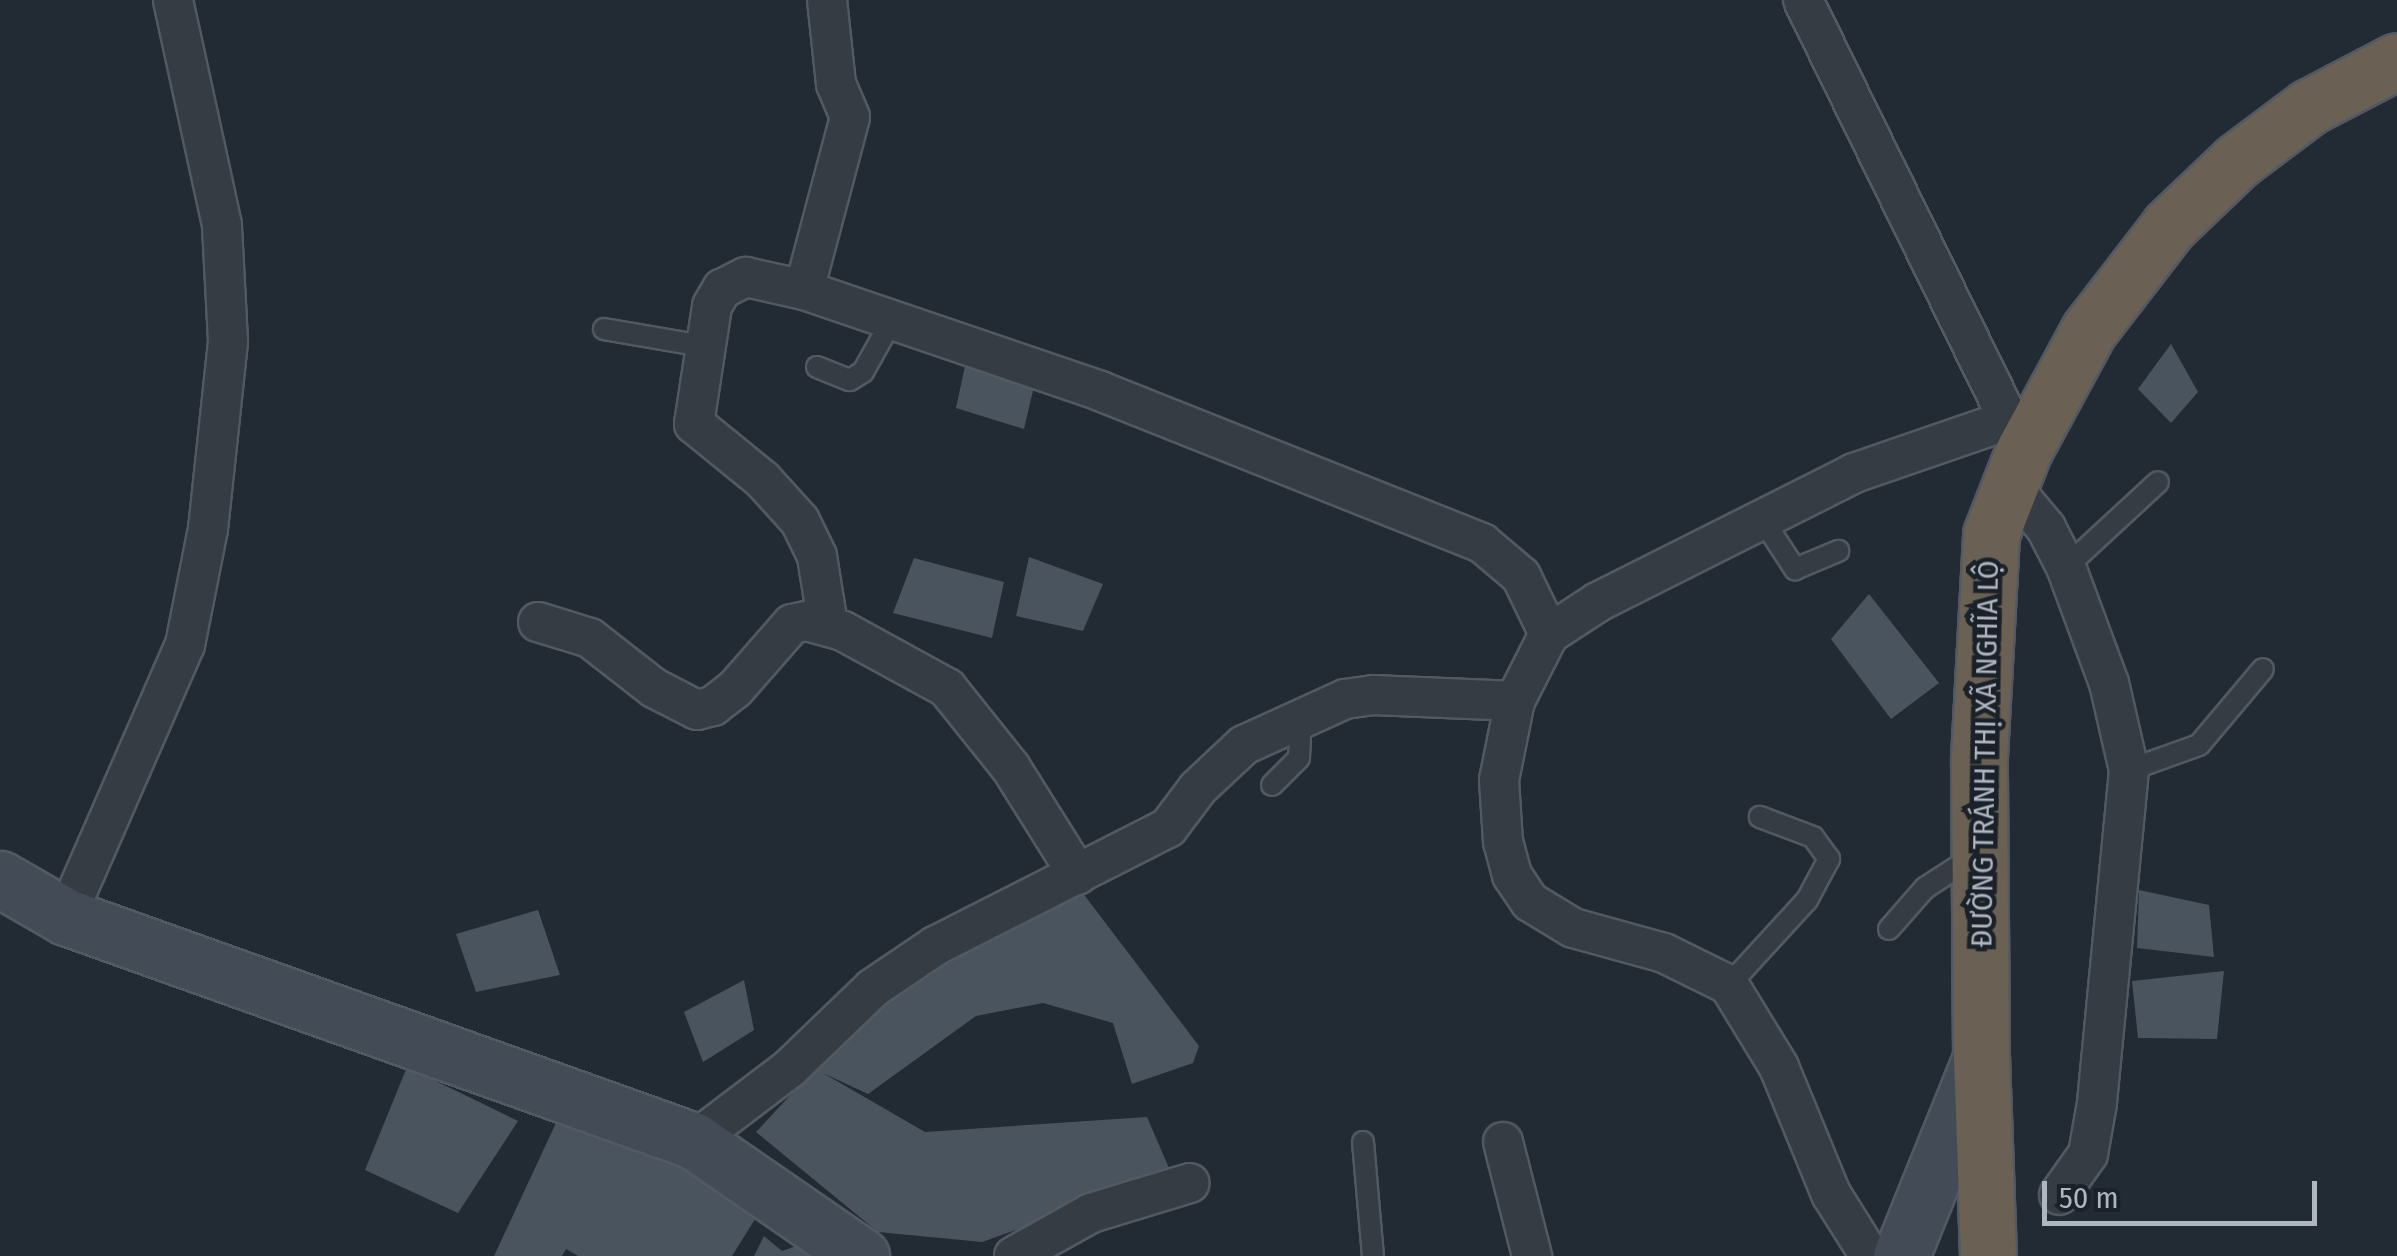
<!DOCTYPE html>
<meta charset="utf-8">
<style>
body{margin:0}
#map{position:relative;width:2397px;height:1256px;overflow:hidden;background:#222a34;font-family:"Fira Sans Condensed",sans-serif}
div>[style]{position:absolute}
[style*='--x']{left:calc(var(--x)*1px);top:calc(var(--y)*1px);width:calc(var(--w)*1px);rotate:calc(var(--a)*1deg)}
.building>*{inset:0;background:#4a545f}
.roads{filter:drop-shadow(2px 0 #525962) drop-shadow(-2px 0 #525962) drop-shadow(0 2px #525962) drop-shadow(0 -2px #525962)}
.lane>*{height:20px;margin:-10px;padding:0 10px;transform-origin:10px;border-radius:10px;background:#353c44}
.street>*{height:38px;margin:-19px;padding:0 19px;transform-origin:19px;border-radius:19px;background:#353c44}
.secondary>*{height:55px;margin:-27.5px;padding:0 27.5px;transform-origin:27.5px;border-radius:27.5px;background:#434b57}
.highway>*{height:55px;margin:-27.5px;padding:0 27.5px;transform-origin:27.5px;border-radius:27.5px;background:#6a6053}
span{translate:-50% -50%;white-space:nowrap;text-align:center;line-height:1.15;-webkit-text-stroke:9px #1a2129;paint-order:stroke}
.street-label{font-size:30px;color:#afb6c1}
.scale{position:absolute;left:2042px;top:1181px;width:275px;height:45px;box-sizing:border-box;border:5px solid #afb6c1;border-top:0;padding-left:12px;font-size:30px;line-height:35px;white-space:nowrap;color:#afb6c1;-webkit-text-stroke:8px #1a2129;paint-order:stroke}
</style>
<div id="map">
<div class="building">
<i style="clip-path:polygon(2171px 344px,2198px 392px,2171px 423px,2138px 389px)"></i>
<i style="clip-path:polygon(965px 366px,1035px 382px,1024px 429px,956px 408px)"></i>
<i style="clip-path:polygon(1029px 557px,1103px 584px,1083px 631px,1016px 616px)"></i>
<i style="clip-path:polygon(914px 558px,1004px 582px,992px 638px,893px 613px)"></i>
<i style="clip-path:polygon(1869px 594px,1939px 683px,1891px 719px,1831px 639px)"></i>
<i style="clip-path:polygon(2139px 890px,2209px 905px,2214px 957px,2137px 948px)"></i>
<i style="clip-path:polygon(1082px 892px,1199px 1046px,1193px 1063px,1132px 1084px,1113px 1023px,1043px 1003px,976px 1016px,868px 1094px,823px 1073px,925px 1132px,1147px 1117px,1172px 1175px,982px 1242px,878px 1232px,756px 1132px,860px 1021px,933px 965px)"></i>
<i style="clip-path:polygon(538px 910px,560px 975px,476px 992px,456px 934px)"></i>
<i style="clip-path:polygon(2224px 971px,2217px 1039px,2138px 1038px,2132px 981px)"></i>
<i style="clip-path:polygon(744px 980px,754px 1030px,703px 1062px,684px 1012px)"></i>
<i style="clip-path:polygon(407px 1067px,518px 1121px,458px 1213px,365px 1170px)"></i>
<i style="clip-path:polygon(562px 1110px,762px 1208px,732px 1256px,578px 1256px,566px 1249px,562px 1256px,494px 1256px)"></i>
<i style="clip-path:polygon(764px 1236px,782px 1251px,799px 1245px,813px 1256px,754px 1256px)"></i>
</div>
<div class="roads">
<div class="lane">
<i style="--x:604;--y:329;--w:100;--a:9.7"></i>
<i style="--x:817;--y:367;--w:35;--a:22"></i>
<i style="--x:850;--y:380;--w:15;--a:-32"></i>
<i style="--x:863;--y:372;--w:60;--a:-60.9"></i>
<i style="--x:1763;--y:520;--w:59;--a:56.9"></i>
<i style="--x:1795;--y:569;--w:47;--a:-22.7"></i>
<i style="--x:2066;--y:567;--w:125;--a:-42.7"></i>
<i style="--x:2129;--y:770;--w:74;--a:-19.7"></i>
<i style="--x:2199;--y:745;--w:99;--a:-49.9"></i>
<i style="--x:1272;--y:785;--w:38;--a:-45"></i>
<i style="--x:1299;--y:758;--w:42;--a:-87.3"></i>
<i style="--x:1889;--y:929;--w:55;--a:-48.7"></i>
<i style="--x:1925;--y:888;--w:59;--a:-33.1"></i>
<i style="--x:1729;--y:985;--w:115;--a:-47.5"></i>
<i style="--x:1807;--y:900;--w:47;--a:-61.8"></i>
<i style="--x:1829;--y:859;--w:27;--a:-126"></i>
<i style="--x:1813;--y:837;--w:57;--a:-159.3"></i>
<i style="--x:1363;--y:1142;--w:114;--a:85"></i>
</div>
<div class="street">
<i style="--x:1803;--y:0;--w:489;--a:63.9"></i>
<i style="--x:804;--y:290;--w:179;--a:-75.1"></i>
<i style="--x:850;--y:117;--w:36;--a:-113"></i>
<i style="--x:836;--y:84;--w:84;--a:-96.1"></i>
<i style="--x:2011;--y:486;--w:55;--a:50.2"></i>
<i style="--x:2046;--y:528;--w:44;--a:62.9"></i>
<i style="--x:2066;--y:567;--w:124;--a:69.7"></i>
<i style="--x:2109;--y:683;--w:89;--a:77.1"></i>
<i style="--x:2129;--y:770;--w:335;--a:95.5"></i>
<i style="--x:2097;--y:1103;--w:52;--a:100"></i>
<i style="--x:2088;--y:1154;--w:50;--a:125.3"></i>
<i style="--x:538;--y:622;--w:54;--a:17.1"></i>
<i style="--x:590;--y:638;--w:81;--a:38"></i>
<i style="--x:654;--y:688;--w:48;--a:27.1"></i>
<i style="--x:697;--y:710;--w:16;--a:-14"></i>
<i style="--x:713;--y:706;--w:28;--a:-38"></i>
<i style="--x:735;--y:689;--w:86;--a:-48.8"></i>
<i style="--x:792;--y:624;--w:14;--a:-12"></i>
<i style="--x:806;--y:621;--w:38;--a:15"></i>
<i style="--x:843;--y:631;--w:119;--a:28.7"></i>
<i style="--x:947;--y:688;--w:102;--a:51.3"></i>
<i style="--x:1011;--y:768;--w:126;--a:57.9"></i>
<i style="--x:828;--y:625;--w:70;--a:-99.1"></i>
<i style="--x:817;--y:556;--w:39;--a:-116"></i>
<i style="--x:800;--y:521;--w:55;--a:-132.1"></i>
<i style="--x:763;--y:480;--w:89;--a:-140.9"></i>
<i style="--x:694;--y:424;--w:119;--a:-81.3"></i>
<i style="--x:712;--y:306;--w:20;--a:-60"></i>
<i style="--x:722;--y:289;--w:27;--a:-27"></i>
<i style="--x:746;--y:277;--w:59;--a:12.6"></i>
<i style="--x:804;--y:290;--w:313;--a:18.8"></i>
<i style="--x:1100;--y:391;--w:411;--a:21.7"></i>
<i style="--x:1482;--y:543;--w:51;--a:40.2"></i>
<i style="--x:1521;--y:576;--w:64;--a:64.2"></i>
<i style="--x:66;--y:917;--w:297;--a:-66.4"></i>
<i style="--x:185;--y:645;--w:118;--a:-78.8"></i>
<i style="--x:208;--y:529;--w:189;--a:-83.9"></i>
<i style="--x:228;--y:341;--w:116;--a:-93"></i>
<i style="--x:222;--y:225;--w:230;--a:-102.3"></i>
<i style="--x:694;--y:1141;--w:121;--a:-37.2"></i>
<i style="--x:790;--y:1068;--w:115;--a:-43.9"></i>
<i style="--x:873;--y:988;--w:75;--a:-34.1"></i>
<i style="--x:935;--y:946;--w:261;--a:-26.9"></i>
<i style="--x:1168;--y:828;--w:50;--a:-53.1"></i>
<i style="--x:1198;--y:788;--w:63;--a:-43.1"></i>
<i style="--x:1244;--y:745;--w:111;--a:-24.5"></i>
<i style="--x:1345;--y:699;--w:29;--a:-8"></i>
<i style="--x:1374;--y:695;--w:141;--a:2.4"></i>
<i style="--x:1503;--y:1142;--w:118;--a:75.7"></i>
<i style="--x:1014;--y:1256;--w:88;--a:-29.2"></i>
<i style="--x:1091;--y:1213;--w:103;--a:-16.9"></i>
<i style="--x:1870;--y:1256;--w:73;--a:-122.2"></i>
<i style="--x:1831;--y:1194;--w:137;--a:-112.3"></i>
<i style="--x:1779;--y:1067;--w:96;--a:-121.4"></i>
<i style="--x:1729;--y:985;--w:72;--a:-153.8"></i>
<i style="--x:1664;--y:953;--w:94;--a:-164.6"></i>
<i style="--x:1573;--y:928;--w:50;--a:-148.8"></i>
<i style="--x:1530;--y:902;--w:32;--a:-124"></i>
<i style="--x:1512;--y:875;--w:34;--a:-105"></i>
<i style="--x:1503;--y:842;--w:62;--a:-93.7"></i>
<i style="--x:1499;--y:780;--w:81;--a:-78.6"></i>
<i style="--x:1515;--y:701;--w:75;--a:-63.1"></i>
<i style="--x:1549;--y:634;--w:59;--a:-33.1"></i>
<i style="--x:1598;--y:602;--w:287;--a:-26.7"></i>
<i style="--x:1854;--y:473;--w:163;--a:-19"></i>
</div>
<div class="secondary">
<i style="--x:0;--y:879;--w:76;--a:29.9"></i>
<i style="--x:66;--y:917;--w:667;--a:19.63"></i>
<i style="--x:694;--y:1141;--w:203;--a:34.6"></i>
<i style="--x:1901;--y:1256;--w:214;--a:-68"></i>
</div>
<div class="highway">
<i style="--x:1988;--y:1256;--w:198;--a:-92"></i>
<i style="--x:1981;--y:1058;--w:301;--a:-90.4"></i>
<i style="--x:1979;--y:757;--w:223;--a:-86.9"></i>
<i style="--x:1991;--y:534;--w:90;--a:-68.6"></i>
<i style="--x:2024;--y:450;--w:136;--a:-61.6"></i>
<i style="--x:2089;--y:330;--w:131;--a:-52.4"></i>
<i style="--x:2169;--y:226;--w:94;--a:-43.7"></i>
<i style="--x:2237;--y:161;--w:90;--a:-36.9"></i>
<i style="--x:2309;--y:107;--w:99;--a:-27.6"></i>
</div>
</div>
<div class="street-label">
<span style="left:1985px;top:754px;rotate:-89deg">ĐƯỜNG TRÁNH THỊ XÃ NGHĨA LỘ</span>
</div>
<div class="scale">50 m</div>
</div>
